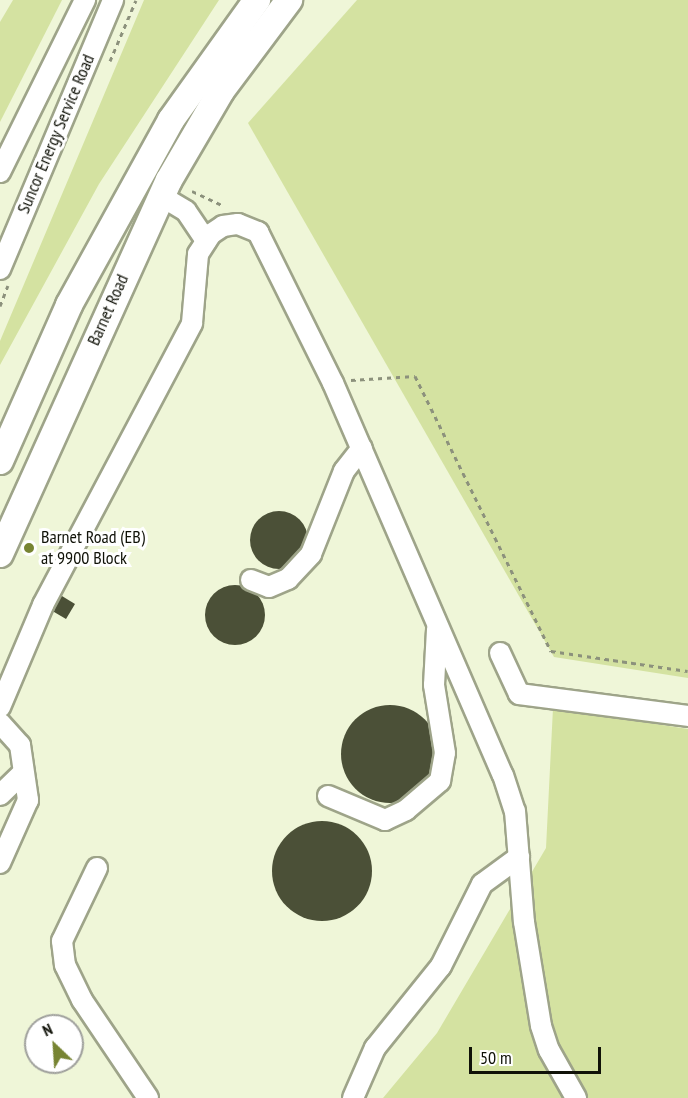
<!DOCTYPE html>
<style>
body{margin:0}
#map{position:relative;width:688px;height:1098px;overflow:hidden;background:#eff6d8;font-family:"PT Sans Narrow",sans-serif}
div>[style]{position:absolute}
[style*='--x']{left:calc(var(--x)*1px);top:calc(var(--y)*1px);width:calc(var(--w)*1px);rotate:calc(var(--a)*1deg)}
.green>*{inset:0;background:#d4e2a1}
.building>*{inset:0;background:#4b5037}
.round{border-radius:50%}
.path>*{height:3px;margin-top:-1.5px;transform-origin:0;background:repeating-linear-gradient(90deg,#8c917c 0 4.5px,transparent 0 9px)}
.roads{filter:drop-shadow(2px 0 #9ea489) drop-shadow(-2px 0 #9ea489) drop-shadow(0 2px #9ea489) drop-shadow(0 -2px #9ea489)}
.minor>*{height:20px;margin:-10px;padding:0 10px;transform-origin:10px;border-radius:10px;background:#fff}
.major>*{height:26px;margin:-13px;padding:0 13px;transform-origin:13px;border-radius:13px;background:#fff}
.dots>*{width:16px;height:16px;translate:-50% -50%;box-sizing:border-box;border:3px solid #fff;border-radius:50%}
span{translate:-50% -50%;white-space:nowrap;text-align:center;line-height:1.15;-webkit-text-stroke:6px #fff;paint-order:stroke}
.street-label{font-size:18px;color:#101208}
.poi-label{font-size:18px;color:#101208}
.left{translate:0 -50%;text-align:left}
.north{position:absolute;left:24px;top:1014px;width:60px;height:60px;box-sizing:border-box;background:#fff;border:2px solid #9fa09c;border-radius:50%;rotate:335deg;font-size:16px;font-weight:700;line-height:24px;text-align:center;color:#101208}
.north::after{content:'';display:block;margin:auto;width:21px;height:27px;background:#778432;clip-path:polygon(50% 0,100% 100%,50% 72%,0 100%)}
.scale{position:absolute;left:469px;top:1047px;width:132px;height:27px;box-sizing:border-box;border:3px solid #101208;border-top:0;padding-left:8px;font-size:18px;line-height:21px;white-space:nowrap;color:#101208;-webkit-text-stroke:4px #fff;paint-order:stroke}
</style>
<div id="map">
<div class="green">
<i style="clip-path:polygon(13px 0,62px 0,0 122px,0 22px)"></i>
<i style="clip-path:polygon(144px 0,219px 0,99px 184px,0 365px,0 341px)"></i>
<i style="clip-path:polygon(357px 0,688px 0,688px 678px,554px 657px,248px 123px)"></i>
<i style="clip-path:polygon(553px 708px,688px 729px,688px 1098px,383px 1098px,437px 1033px,546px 848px)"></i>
</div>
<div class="building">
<i class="round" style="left:250px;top:511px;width:58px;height:58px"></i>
<i class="round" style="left:205px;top:585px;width:60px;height:60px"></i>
<i style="clip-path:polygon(57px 593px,75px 604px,66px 619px,49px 609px)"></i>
<i class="round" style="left:341px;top:705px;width:98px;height:98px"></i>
<i class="round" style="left:272px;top:821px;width:100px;height:100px"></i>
</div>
<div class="path">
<i style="--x:110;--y:61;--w:66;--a:-66.9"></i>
<i style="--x:192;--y:191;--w:35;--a:25"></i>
<i style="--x:0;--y:306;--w:22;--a:-69"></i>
<i style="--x:351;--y:380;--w:64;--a:-3.6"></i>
<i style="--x:415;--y:376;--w:307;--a:63.7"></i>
<i style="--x:551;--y:651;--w:138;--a:8.3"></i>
</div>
<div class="roads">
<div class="minor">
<i style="--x:0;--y:172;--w:192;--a:-63.7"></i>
<i style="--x:161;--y:196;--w:29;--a:31"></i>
<i style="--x:186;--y:211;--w:36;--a:56"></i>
<i style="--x:0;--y:269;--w:292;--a:-67.2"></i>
<i style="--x:251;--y:580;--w:19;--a:21"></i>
<i style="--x:269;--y:587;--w:21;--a:-23"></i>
<i style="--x:288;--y:579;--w:34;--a:-47"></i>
<i style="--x:311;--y:554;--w:89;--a:-68.3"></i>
<i style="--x:344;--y:471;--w:29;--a:-52"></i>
<i style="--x:500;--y:653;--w:45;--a:65.1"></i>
<i style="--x:519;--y:694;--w:170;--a:7.4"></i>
<i style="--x:0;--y:707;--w:111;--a:-67.1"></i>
<i style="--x:43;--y:605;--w:319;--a:-62.1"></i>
<i style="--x:192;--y:323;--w:69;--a:-85"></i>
<i style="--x:198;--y:254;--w:24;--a:-57"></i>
<i style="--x:211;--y:234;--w:14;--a:-34"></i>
<i style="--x:223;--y:226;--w:15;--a:-8"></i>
<i style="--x:238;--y:224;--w:22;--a:22"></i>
<i style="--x:258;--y:232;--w:169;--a:63.6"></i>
<i style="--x:333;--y:383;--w:427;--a:66.6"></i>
<i style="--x:503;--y:775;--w:38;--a:72"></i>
<i style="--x:515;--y:811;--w:111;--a:85.4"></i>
<i style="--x:524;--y:922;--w:105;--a:80.7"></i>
<i style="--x:541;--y:1026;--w:25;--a:72"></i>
<i style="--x:549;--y:1050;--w:55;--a:60.6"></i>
<i style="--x:0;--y:723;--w:30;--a:48"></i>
<i style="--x:20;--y:745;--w:56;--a:81.7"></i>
<i style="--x:28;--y:800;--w:69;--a:114"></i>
<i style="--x:0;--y:795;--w:32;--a:-44"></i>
<i style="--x:328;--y:796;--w:62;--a:22.8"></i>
<i style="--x:385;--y:820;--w:23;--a:-25"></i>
<i style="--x:406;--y:810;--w:45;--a:-40.5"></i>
<i style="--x:440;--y:781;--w:28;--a:-80"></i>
<i style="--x:445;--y:753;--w:69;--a:-99.2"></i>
<i style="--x:434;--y:685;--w:56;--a:-86.9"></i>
<i style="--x:97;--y:868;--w:81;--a:115.6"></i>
<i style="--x:62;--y:941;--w:24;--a:83"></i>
<i style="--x:65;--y:965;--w:39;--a:64"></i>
<i style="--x:82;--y:1000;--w:118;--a:56"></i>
<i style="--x:353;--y:1098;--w:55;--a:-66.3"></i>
<i style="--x:375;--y:1048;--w:105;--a:-51.2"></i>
<i style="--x:441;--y:966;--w:92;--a:-63.4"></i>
<i style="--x:482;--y:884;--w:46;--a:-36.1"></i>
</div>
<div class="major">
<i style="--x:0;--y:461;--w:171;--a:-66.1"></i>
<i style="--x:69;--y:305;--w:211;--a:-61.1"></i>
<i style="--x:171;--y:120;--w:148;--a:-54.4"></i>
<i style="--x:0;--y:554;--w:410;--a:-65.7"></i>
<i style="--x:169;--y:180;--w:103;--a:-59.7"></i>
<i style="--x:221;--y:91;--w:114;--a:-53.2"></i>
</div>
</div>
<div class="dots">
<i style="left:29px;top:548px;background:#778432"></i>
</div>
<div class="street-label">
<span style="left:56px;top:134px;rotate:-67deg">Suncor Energy Service Road</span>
<span style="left:108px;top:310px;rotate:-66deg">Barnet Road</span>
</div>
<div class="poi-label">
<span class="left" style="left:41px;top:548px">Barnet Road (EB)<br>at 9900 Block</span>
</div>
<div class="north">N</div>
<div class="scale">50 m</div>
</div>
